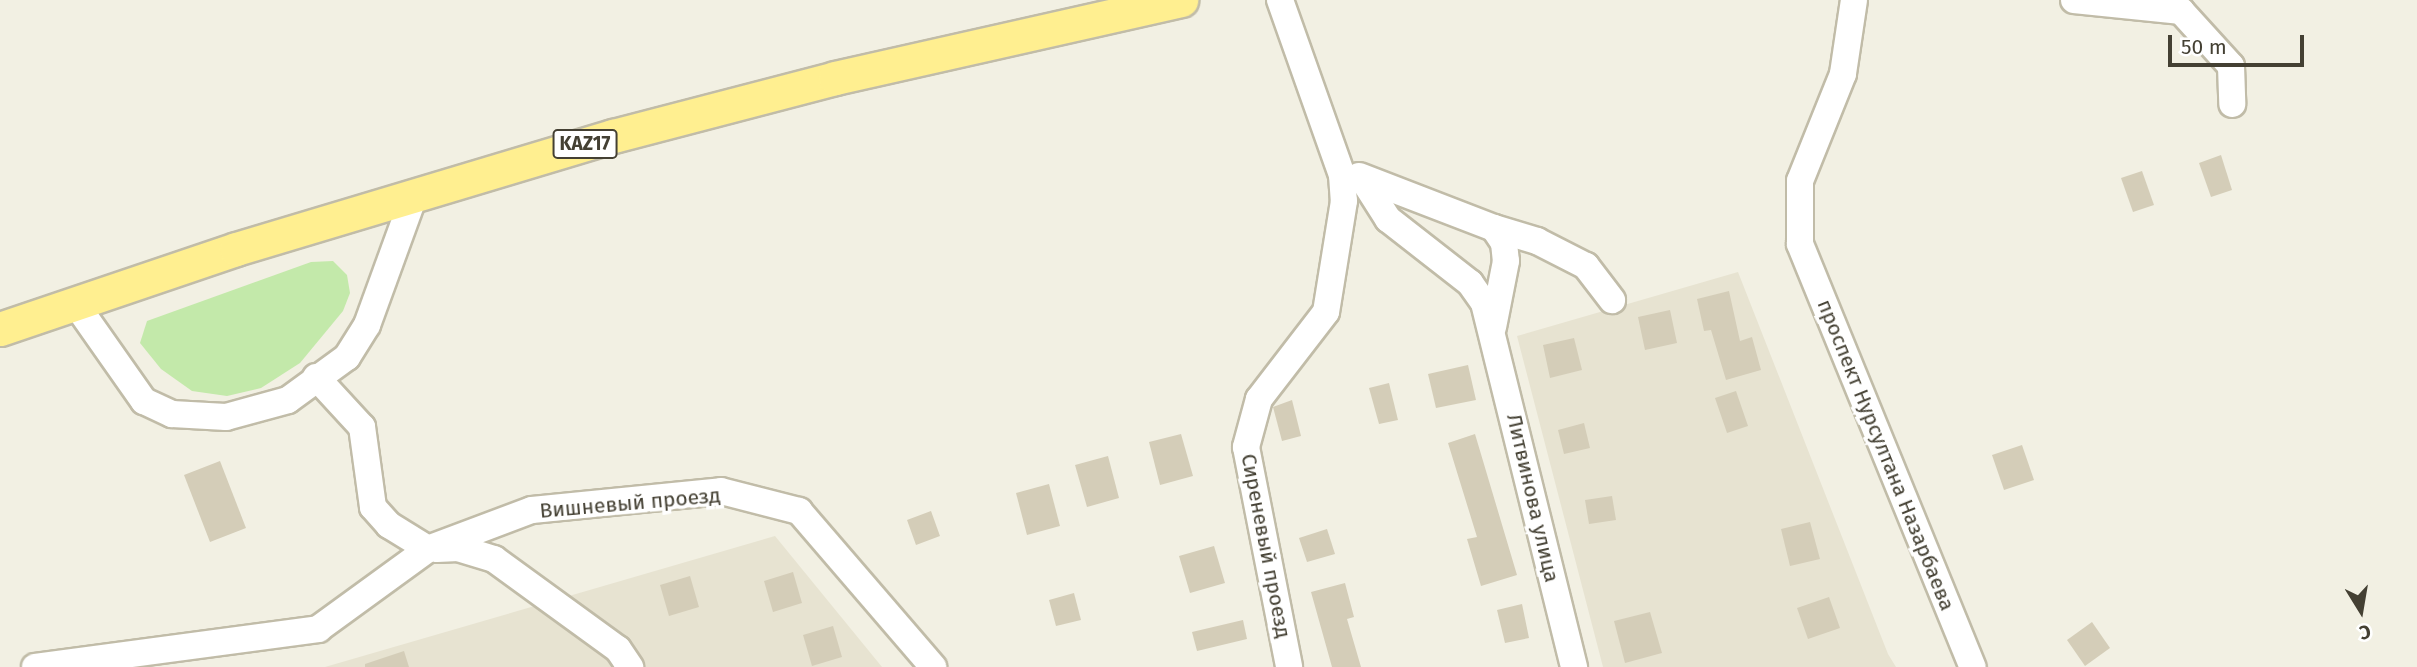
<!DOCTYPE html>
<meta charset="utf-8">
<style>
body{margin:0}
#map{position:relative;width:2417px;height:667px;overflow:hidden;background:#f2f0e3;font-family:"Fira Sans",sans-serif}
div>[style]{position:absolute}
[style*='--x']{left:calc(var(--x)*1px);top:calc(var(--y)*1px);width:calc(var(--w)*1px);rotate:calc(var(--a)*1deg)}
.residential>*{inset:0;background:#e7e3d1}
.green>*{inset:0;background:#c3e9aa}
.building>*{inset:0;background:#d4cdb8}
.roads{filter:drop-shadow(2px 0 #c1bca8) drop-shadow(-2px 0 #c1bca8) drop-shadow(0 2px #c1bca8) drop-shadow(0 -2px #c1bca8)}
.minor>*{height:26px;margin:-13px;padding:0 13px;transform-origin:13px;border-radius:13px;background:#fff}
.major>*{height:33px;margin:-16.5px;padding:0 16.5px;transform-origin:16.5px;border-radius:16.5px;background:#ffef90}
span{translate:-50% -50%;white-space:nowrap;text-align:center;line-height:1.15;-webkit-text-stroke:7px #fff;paint-order:stroke}
.shield-label span{padding:2px 5px;background:#fff;border:2px solid;border-radius:5px;-webkit-text-stroke-width:0}
.shield-label{font-size:19px;color:#444033;font-weight:700}
.street-label{font-size:21px;color:#444033}
.north{position:absolute;left:2326px;top:576px;width:70px;height:70px;-webkit-text-stroke:5px #fff;paint-order:stroke;rotate:169deg;font-size:19px;font-weight:700;line-height:28px;text-align:center;color:#444033}
.north::after{content:'';display:block;margin:auto;width:24px;height:32px;background:#444033;clip-path:polygon(50% 0,100% 100%,50% 72%,0 100%)}
.scale{position:absolute;left:2168px;top:35px;width:136px;height:32px;box-sizing:border-box;border:4px solid #444033;border-top:0;padding-left:9px;font-size:21px;line-height:24px;white-space:nowrap;color:#444033;-webkit-text-stroke:5px #fff;paint-order:stroke}
</style>
<div id="map">
<div class="residential">
<i style="clip-path:polygon(1738px 272px,1888px 654px,1896px 667px,1603px 667px,1517px 336px)"></i>
<i style="clip-path:polygon(775px 536px,882px 667px,325px 667px)"></i>
</div>
<div class="green">
<i style="clip-path:polygon(333px 261px,347px 275px,350px 293px,343px 311px,300px 363px,261px 388px,227px 396px,192px 391px,161px 369px,140px 343px,147px 321px,311px 262px)"></i>
</div>
<div class="building">
<i style="clip-path:polygon(2221px 155px,2232px 190px,2211px 197px,2199px 163px)"></i>
<i style="clip-path:polygon(2142px 171px,2154px 205px,2133px 212px,2121px 178px)"></i>
<i style="clip-path:polygon(1729px 291px,1740px 341px,1752px 337px,1761px 370px,1726px 380px,1711px 330px,1704px 331px,1697px 299px)"></i>
<i style="clip-path:polygon(1670px 310px,1677px 343px,1645px 350px,1638px 317px)"></i>
<i style="clip-path:polygon(1574px 338px,1582px 370px,1550px 378px,1543px 345px)"></i>
<i style="clip-path:polygon(1468px 365px,1476px 400px,1436px 408px,1428px 374px)"></i>
<i style="clip-path:polygon(1389px 383px,1398px 420px,1379px 424px,1369px 388px)"></i>
<i style="clip-path:polygon(1736px 391px,1748px 426px,1727px 433px,1715px 398px)"></i>
<i style="clip-path:polygon(1292px 400px,1301px 436px,1282px 441px,1273px 407px)"></i>
<i style="clip-path:polygon(1584px 423px,1590px 448px,1564px 454px,1558px 430px)"></i>
<i style="clip-path:polygon(1181px 434px,1193px 476px,1160px 485px,1149px 442px)"></i>
<i style="clip-path:polygon(1475px 434px,1517px 575px,1481px 586px,1467px 539px,1477px 537px,1448px 443px)"></i>
<i style="clip-path:polygon(2022px 445px,2034px 480px,2004px 490px,1992px 455px)"></i>
<i style="clip-path:polygon(1108px 456px,1119px 498px,1087px 507px,1075px 465px)"></i>
<i style="clip-path:polygon(220px 461px,246px 528px,210px 542px,184px 475px)"></i>
<i style="clip-path:polygon(1049px 484px,1060px 526px,1027px 535px,1016px 493px)"></i>
<i style="clip-path:polygon(1612px 496px,1616px 520px,1589px 524px,1585px 500px)"></i>
<i style="clip-path:polygon(931px 511px,940px 536px,916px 545px,907px 520px)"></i>
<i style="clip-path:polygon(1810px 522px,1820px 559px,1790px 566px,1781px 529px)"></i>
<i style="clip-path:polygon(1327px 529px,1335px 554px,1307px 562px,1299px 538px)"></i>
<i style="clip-path:polygon(1214px 546px,1225px 583px,1190px 593px,1179px 556px)"></i>
<i style="clip-path:polygon(793px 572px,802px 603px,773px 612px,764px 581px)"></i>
<i style="clip-path:polygon(690px 576px,699px 607px,669px 616px,660px 585px)"></i>
<i style="clip-path:polygon(1345px 583px,1354px 617px,1347px 619px,1361px 667px,1332px 667px,1311px 592px)"></i>
<i style="clip-path:polygon(1074px 593px,1081px 620px,1056px 626px,1049px 600px)"></i>
<i style="clip-path:polygon(1829px 597px,1840px 628px,1808px 639px,1797px 608px)"></i>
<i style="clip-path:polygon(1522px 604px,1529px 638px,1505px 643px,1497px 610px)"></i>
<i style="clip-path:polygon(1650px 612px,1662px 653px,1625px 663px,1614px 621px)"></i>
<i style="clip-path:polygon(1243px 620px,1247px 639px,1197px 651px,1192px 632px)"></i>
<i style="clip-path:polygon(2092px 622px,2110px 648px,2085px 666px,2067px 640px)"></i>
<i style="clip-path:polygon(833px 626px,842px 657px,812px 666px,803px 635px)"></i>
<i style="clip-path:polygon(404px 651px,409px 667px,365px 667px,365px 664px)"></i>
</div>
<div class="roads">
<div class="minor">
<i style="--x:1280;--y:0;--w:186;--a:70.5"></i>
<i style="--x:1342;--y:175;--w:26;--a:86"></i>
<i style="--x:1344;--y:201;--w:112;--a:99.2"></i>
<i style="--x:1326;--y:312;--w:110;--a:127.6"></i>
<i style="--x:1259;--y:399;--w:50;--a:105.2"></i>
<i style="--x:1246;--y:447;--w:224;--a:78.9"></i>
<i style="--x:1854;--y:0;--w:75;--a:98.5"></i>
<i style="--x:1843;--y:74;--w:115;--a:111.9"></i>
<i style="--x:1800;--y:181;--w:63;--a:90"></i>
<i style="--x:1800;--y:244;--w:457;--a:67.8"></i>
<i style="--x:2074;--y:0;--w:108;--a:5.9"></i>
<i style="--x:2181;--y:11;--w:74;--a:47.7"></i>
<i style="--x:2231;--y:66;--w:38;--a:88"></i>
<i style="--x:1359;--y:176;--w:145;--a:21.1"></i>
<i style="--x:1494;--y:228;--w:18;--a:56"></i>
<i style="--x:1504;--y:243;--w:18;--a:84"></i>
<i style="--x:1506;--y:261;--w:67;--a:101.1"></i>
<i style="--x:1362;--y:178;--w:49;--a:57.6"></i>
<i style="--x:1388;--y:219;--w:104;--a:38"></i>
<i style="--x:1470;--y:283;--w:24;--a:55"></i>
<i style="--x:1484;--y:303;--w:375;--a:76.1"></i>
<i style="--x:1494;--y:228;--w:45;--a:16.8"></i>
<i style="--x:1537;--y:241;--w:55;--a:27"></i>
<i style="--x:1586;--y:266;--w:43;--a:52.6"></i>
<i style="--x:75;--y:303;--w:120;--a:54.9"></i>
<i style="--x:144;--y:401;--w:31;--a:25"></i>
<i style="--x:172;--y:414;--w:54;--a:3.2"></i>
<i style="--x:226;--y:417;--w:64;--a:-15.3"></i>
<i style="--x:288;--y:400;--w:73;--a:-36.1"></i>
<i style="--x:347;--y:357;--w:38;--a:-58"></i>
<i style="--x:367;--y:325;--w:140;--a:-70"></i>
<i style="--x:428;--y:549;--w:111;--a:-20.6"></i>
<i style="--x:532;--y:510;--w:190;--a:-5.7"></i>
<i style="--x:721;--y:491;--w:81;--a:14.4"></i>
<i style="--x:799;--y:511;--w:206;--a:49.3"></i>
<i style="--x:437;--y:549;--w:21;--a:-3"></i>
<i style="--x:458;--y:548;--w:38;--a:17"></i>
<i style="--x:494;--y:559;--w:153;--a:36"></i>
<i style="--x:618;--y:649;--w:22;--a:56"></i>
<i style="--x:35;--y:667;--w:286;--a:-7.6"></i>
<i style="--x:318;--y:629;--w:136;--a:-36"></i>
<i style="--x:428;--y:549;--w:46;--a:-148.4"></i>
<i style="--x:389;--y:525;--w:24;--a:-132"></i>
<i style="--x:373;--y:507;--w:81;--a:-97.8"></i>
<i style="--x:362;--y:427;--w:68;--a:-132.6"></i>
</div>
<div class="major">
<i style="--x:0;--y:329;--w:249;--a:-18.7"></i>
<i style="--x:236;--y:249;--w:394;--a:-16.7"></i>
<i style="--x:613;--y:136;--w:229;--a:-14.6"></i>
<i style="--x:835;--y:78;--w:355;--a:-12.7"></i>
</div>
</div>
<div class="shield-label">
<span style="left:585px;top:144px">KAZ17</span>
</div>
<div class="street-label">
<span style="left:1886px;top:455px;rotate:68deg">проспект Нурсултана Назарбаева</span>
<span style="left:1533px;top:498px;rotate:77deg">Литвинова улица</span>
<span style="left:630px;top:503px;rotate:-5deg">Вишневый проезд</span>
<span style="left:1266px;top:546px;rotate:79deg">Сиреневый проезд</span>
</div>
<div class="north">С</div>
<div class="scale">50 m</div>
</div>
